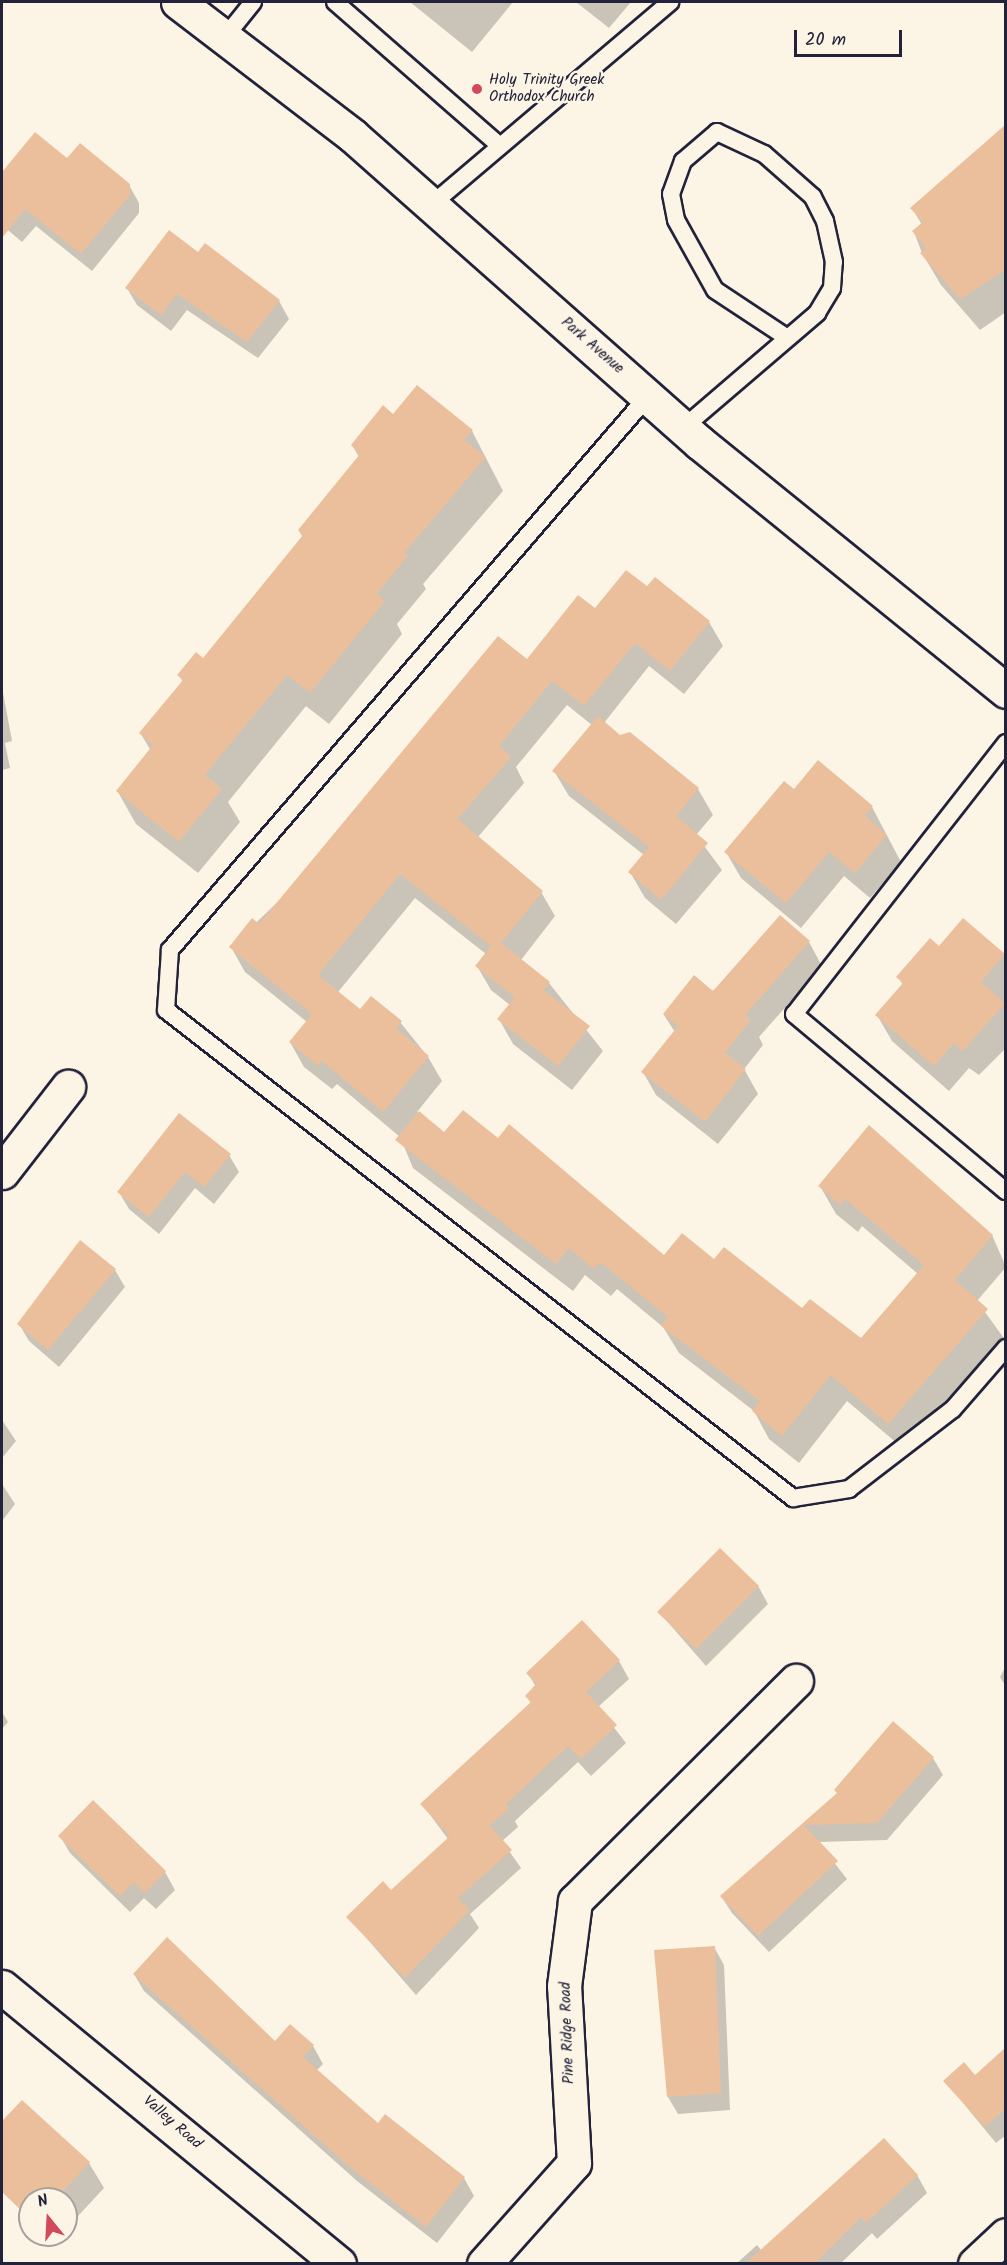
<!DOCTYPE html>
<style>
body{margin:0}
#map{position:relative;width:1007px;height:2265px;overflow:hidden;background:#fcf5e5;font-family:Kalam,sans-serif}
div>[style]{position:absolute}
[style*='--x']{left:calc(var(--x)*1px);top:calc(var(--y)*1px);width:calc(var(--w)*1px);rotate:calc(var(--a)*1deg)}
.shadow>*{inset:0;background:#0003}
.building>*{inset:0;background:#ecbf9c}
.roads{filter:drop-shadow(2px 0 #22223b) drop-shadow(-2px 0 #22223b) drop-shadow(0 2px #22223b) drop-shadow(0 -2px #22223b)}
.lane>*{height:16px;margin:-8px;padding:0 8px;transform-origin:8px;border-radius:8px;background:#fcf5e5}
.street>*{height:33px;margin:-16.5px;padding:0 16.5px;transform-origin:16.5px;border-radius:16.5px;background:#fcf5e5}
.secondary>*{height:33px;margin:-16.5px;padding:0 16.5px;transform-origin:16.5px;border-radius:16.5px;background:#fcf5e5}
.dots>*{width:16px;height:16px;translate:-50% -50%;box-sizing:border-box;border:3px solid #fcf5e5;border-radius:50%}
span{translate:-50% -50%;white-space:nowrap;text-align:center;line-height:1.15;-webkit-text-stroke:5px #fcf5e5;paint-order:stroke}
.poi-label{font-size:15px;color:#22223b}
.left{translate:0 -50%;text-align:left}
.street-label{font-size:15px;color:#22223b}
.frame{position:absolute;inset:0;border:3px solid #22223b;pointer-events:none}
.north{position:absolute;left:18px;top:2187px;width:60px;height:60px;box-sizing:border-box;background:#fcf5e5;border:2px solid #a5a1a1;border-radius:50%;rotate:342deg;font-size:16px;font-weight:700;line-height:24px;text-align:center;color:#22223b}
.north::after{content:'';display:block;margin:auto;width:21px;height:27px;background:#d1495b;clip-path:polygon(50% 0,100% 100%,50% 72%,0 100%)}
.scale{position:absolute;left:794px;top:30px;width:108px;height:27px;box-sizing:border-box;border:3px solid #22223b;border-top:0;padding-left:8px;font-size:18px;line-height:21px;white-space:nowrap;color:#22223b;-webkit-text-stroke:4px #fcf5e5;paint-order:stroke}
</style>
<div id="map">
<div class="shadow">
<i style="clip-path:polygon(410px 2px,513px 2px,472px 52px)"></i>
<i style="clip-path:polygon(576px 2px,631px 2px,609px 28px)"></i>
<i style="clip-path:polygon(1006px 126px,1006px 312px,980px 330px,941px 285px,922px 253px,914px 232px,922px 225px,912px 208px)"></i>
<i style="clip-path:polygon(35px 134px,67px 160px,129px 185px,139px 203px,139px 213px,92px 271px,36px 226px,22px 242px,2px 225px,2px 179px)"></i>
<i style="clip-path:polygon(199px 254px,279px 301px,289px 319px,258px 358px,187px 310px,171px 331px,137px 305px,127px 288px)"></i>
<i style="clip-path:polygon(393px 416px,472px 431px,503px 491px,423px 584px,426px 589px,397px 624px,402px 634px,329px 724px,306px 706px,228px 802px,240px 822px,198px 873px,136px 824px,118px 792px,151px 751px,141px 734px,183px 682px,179px 675px,203px 660px,303px 537px,299px 531px,359px 457px,352px 445px)"></i>
<i style="clip-path:polygon(647px 588px,709px 622px,723px 646px,684px 694px,649px 666px,604px 723px,620px 736px,630px 734px,698px 789px,713px 815px,696px 835px,722px 870px,676px 924px,645px 898px,630px 872px,644px 855px,569px 796px,554px 771px,592px 725px,567px 705px,516px 767px,524px 783px,478px 837px,541px 892px,555px 916px,521px 960px,549px 983px,603px 1051px,572px 1090px,513px 1044px,499px 1019px,510px 1005px,491px 990px,477px 966px,486px 954px,415px 898px,338px 992px,360px 1011px,400px 1022px,428px 1057px,442px 1081px,417px 1112px,445px 1134px,498px 1140px,664px 1257px,714px 1261px,861px 1340px,918px 1274px,862px 1226px,858px 1232px,836px 1214px,820px 1186px,992px 1235px,1006px 1267px,977px 1301px,1003px 1337px,905px 1450px,847px 1401px,799px 1463px,769px 1439px,754px 1411px,679px 1353px,663px 1327px,617px 1289px,611px 1296px,585px 1275px,573px 1291px,413px 1168px,400px 1137px,337px 1084px,332px 1089px,304px 1067px,290px 1042px,307px 1022px,245px 972px,231px 947px,527px 661px,595px 610px)"></i>
<i style="clip-path:polygon(2px 687px,12px 741px,5px 743px,10px 768px,2px 770px)"></i>
<i style="clip-path:polygon(794px 791px,872px 807px,901px 862px,870px 898px,844px 876px,801px 928px,741px 878px,726px 852px)"></i>
<i style="clip-path:polygon(964px 920px,1006px 956px,1006px 1048px,979px 1075px,969px 1068px,949px 1091px,892px 1041px,877px 1015px,903px 985px,898px 977px,939px 948px)"></i>
<i style="clip-path:polygon(809px 942px,822px 966px,759px 1037px,763px 1045px,744px 1069px,758px 1094px,718px 1144px,656px 1095px,643px 1072px,675px 1032px,664px 1015px)"></i>
<i style="clip-path:polygon(229px 1155px,239px 1172px,214px 1204px,195px 1188px,159px 1234px,129px 1209px,119px 1192px)"></i>
<i style="clip-path:polygon(80px 1242px,115px 1270px,125px 1287px,59px 1367px,29px 1341px,19px 1324px)"></i>
<i style="clip-path:polygon(2px 1420px,16px 1441px,2px 1458px)"></i>
<i style="clip-path:polygon(2px 1484px,15px 1504px,2px 1521px)"></i>
<i style="clip-path:polygon(758px 1586px,768px 1604px,706px 1666px,659px 1612px)"></i>
<i style="clip-path:polygon(619px 1661px,629px 1679px,598px 1707px,626px 1743px,591px 1776px,578px 1762px,515px 1821px,518px 1827px,502px 1841px,521px 1868px,470px 1914px,479px 1928px,416px 1995px,348px 1917px,391px 1892px,448px 1839px,422px 1804px,531px 1704px,527px 1696px,536px 1687px,528px 1673px)"></i>
<i style="clip-path:polygon(1006px 1666px,1006px 1687px,1000px 1677px)"></i>
<i style="clip-path:polygon(2px 1712px,8px 1722px,2px 1729px)"></i>
<i style="clip-path:polygon(933px 1758px,943px 1775px,887px 1840px,818px 1842px,847px 1879px,769px 1952px,732px 1913px,721px 1896px,838px 1794px)"></i>
<i style="clip-path:polygon(93px 1802px,165px 1872px,175px 1890px,156px 1909px,144px 1898px,130px 1912px,70px 1853px,60px 1836px)"></i>
<i style="clip-path:polygon(714px 1947px,724px 1965px,730px 2110px,678px 2114px,668px 2097px,656px 1952px)"></i>
<i style="clip-path:polygon(134px 1974px,275px 2043px,313px 2046px,323px 2064px,316px 2071px,378px 2125px,385px 2116px,464px 2178px,474px 2196px,437px 2243px,357px 2181px,144px 1991px)"></i>
<i style="clip-path:polygon(1006px 2050px,1006px 2135px,996px 2143px,945px 2081px,975px 2077px)"></i>
<i style="clip-path:polygon(22px 2102px,89px 2163px,104px 2188px,66px 2229px,66px 2199px,32px 2199px,2px 2170px,2px 2124px)"></i>
<i style="clip-path:polygon(917px 2175px,927px 2193px,877px 2239px,872px 2233px,840px 2264px,736px 2264px,757px 2245px,762px 2251px)"></i>
</div>
<div class="building">
<i style="clip-path:polygon(1005px 125px,1005px 270px,960px 299px,920px 253px,926px 248px,912px 231px,923px 222px,910px 208px)"></i>
<i style="clip-path:polygon(35px 132px,67px 158px,80px 143px,130px 184px,130px 195px,81px 254px,25px 209px,2px 238px,2px 172px)"></i>
<i style="clip-path:polygon(169px 230px,198px 252px,205px 243px,280px 300px,247px 342px,177px 294px,161px 315px,125px 288px)"></i>
<i style="clip-path:polygon(417px 385px,473px 430px,464px 440px,486px 457px,405px 552px,408px 555px,377px 594px,385px 601px,310px 693px,287px 675px,205px 775px,222px 789px,179px 842px,116px 791px,153px 745px,139px 733px,183px 680px,177px 675px,196px 652px,203px 658px,303px 535px,298px 530px,360px 454px,351px 445px,383px 405px,393px 414px)"></i>
<i style="clip-path:polygon(626px 570px,647px 586px,655px 577px,710px 621px,670px 671px,635px 643px,584px 706px,552px 681px,499px 746px,511px 757px,458px 819px,543px 891px,501px 943px,550px 982px,543px 990px,590px 1026px,558px 1066px,497px 1019px,515px 997px,475px 966px,491px 946px,400px 874px,318px 975px,360px 1009px,371px 996px,402px 1021px,396px 1028px,429px 1056px,383px 1112px,322px 1061px,318px 1066px,289px 1042px,312px 1014px,229px 947px,252px 918px,259px 924px,498px 636px,527px 659px,578px 595px,595px 608px)"></i>
<i style="clip-path:polygon(598px 716px,620px 735px,630px 732px,699px 788px,676px 816px,708px 843px,661px 900px,628px 872px,649px 847px,552px 771px)"></i>
<i style="clip-path:polygon(818px 760px,873px 806px,865px 816px,887px 835px,855px 873px,829px 852px,786px 903px,724px 852px,784px 781px,794px 789px)"></i>
<i style="clip-path:polygon(780px 915px,810px 941px,745px 1015px,751px 1020px,725px 1053px,746px 1069px,705px 1122px,641px 1072px,678px 1026px,663px 1014px,694px 975px,713px 991px)"></i>
<i style="clip-path:polygon(963px 918px,1005px 954px,981px 982px,1005px 1003px,963px 1051px,954px 1043px,934px 1066px,875px 1015px,903px 983px,896px 977px,930px 938px,939px 946px)"></i>
<i style="clip-path:polygon(463px 1110px,498px 1138px,509px 1124px,664px 1255px,682px 1233px,714px 1259px,724px 1247px,802px 1308px,810px 1299px,861px 1338px,924px 1265px,845px 1199px,841px 1205px,818px 1186px,869px 1125px,993px 1235px,955px 1280px,988px 1309px,888px 1424px,831px 1375px,782px 1436px,752px 1411px,760px 1401px,661px 1326px,668px 1317px,600px 1262px,594px 1269px,569px 1248px,556px 1264px,395px 1140px,419px 1111px,444px 1132px)"></i>
<i style="clip-path:polygon(179px 1113px,231px 1154px,204px 1187px,185px 1172px,149px 1217px,117px 1192px)"></i>
<i style="clip-path:polygon(80px 1240px,116px 1269px,48px 1350px,17px 1324px)"></i>
<i style="clip-path:polygon(720px 1548px,759px 1586px,696px 1649px,657px 1612px)"></i>
<i style="clip-path:polygon(582px 1620px,620px 1660px,586px 1692px,617px 1725px,581px 1759px,568px 1746px,506px 1804px,509px 1808px,490px 1826px,512px 1850px,458px 1898px,470px 1910px,405px 1978px,346px 1917px,383px 1881px,391px 1890px,450px 1836px,420px 1804px,531px 1702px,525px 1696px,536px 1684px,526px 1673px)"></i>
<i style="clip-path:polygon(893px 1721px,934px 1757px,877px 1823px,804px 1825px,838px 1861px,758px 1936px,720px 1896px,837px 1793px,834px 1790px)"></i>
<i style="clip-path:polygon(93px 1800px,166px 1871px,145px 1893px,134px 1882px,120px 1896px,58px 1836px)"></i>
<i style="clip-path:polygon(167px 1937px,275px 2041px,290px 2024px,314px 2045px,303px 2057px,378px 2123px,385px 2114px,465px 2177px,426px 2227px,345px 2163px,133px 1974px)"></i>
<i style="clip-path:polygon(715px 1946px,721px 2093px,667px 2097px,654px 1950px)"></i>
<i style="clip-path:polygon(1005px 2048px,1005px 2109px,985px 2127px,943px 2081px,964px 2062px,975px 2075px)"></i>
<i style="clip-path:polygon(22px 2100px,90px 2162px,56px 2199px,30px 2199px,25px 2214px,2px 2192px,2px 2121px)"></i>
<i style="clip-path:polygon(884px 2138px,918px 2175px,866px 2223px,861px 2217px,814px 2264px,745px 2264px)"></i>
</div>
<div class="roads">
<div class="lane">
<i style="--x:335;--y:2;--w:219;--a:41.1"></i>
<i style="--x:225;--y:37;--w:45;--a:-51.3"></i>
<i style="--x:431;--y:205;--w:314;--a:-40.3"></i>
<i style="--x:648;--y:396;--w:732;--a:130.79"></i>
<i style="--x:170;--y:950;--w:60;--a:93.8"></i>
<i style="--x:166;--y:1010;--w:795;--a:37.89"></i>
<i style="--x:793;--y:1498;--w:57;--a:-9.1"></i>
<i style="--x:849;--y:1489;--w:131;--a:-37.6"></i>
<i style="--x:953;--y:1409;--w:81;--a:-49"></i>
<i style="--x:683;--y:428;--w:177;--a:-40.6"></i>
<i style="--x:817;--y:313;--w:29;--a:-59"></i>
<i style="--x:832;--y:288;--w:26;--a:-86"></i>
<i style="--x:834;--y:262;--w:42;--a:-102.4"></i>
<i style="--x:825;--y:221;--w:27;--a:-117"></i>
<i style="--x:813;--y:197;--w:65;--a:-138.7"></i>
<i style="--x:764;--y:154;--w:52;--a:-154.9"></i>
<i style="--x:717;--y:132;--w:45;--a:139.5"></i>
<i style="--x:683;--y:161;--w:35;--a:110"></i>
<i style="--x:671;--y:194;--w:26;--a:79"></i>
<i style="--x:676;--y:220;--w:80;--a:60.9"></i>
<i style="--x:715;--y:290;--w:85;--a:33.5"></i>
<i style="--x:1006;--y:743;--w:344;--a:128"></i>
<i style="--x:794;--y:1014;--w:276;--a:39.9"></i>
</div>
<div class="street">
<i style="--x:2;--y:1172;--w:108;--a:-52.2"></i>
<i style="--x:2;--y:1987;--w:436;--a:39.4"></i>
<i style="--x:484;--y:2264;--w:135;--a:-48.3"></i>
<i style="--x:574;--y:2163;--w:177;--a:-93.2"></i>
<i style="--x:564;--y:1986;--w:86;--a:-82.6"></i>
<i style="--x:575;--y:1901;--w:312;--a:-44.9"></i>
<i style="--x:975;--y:2264;--w:42;--a:-43.1"></i>
</div>
<div class="secondary">
<i style="--x:178;--y:2;--w:220;--a:37.4"></i>
<i style="--x:353;--y:136;--w:463;--a:41.5"></i>
<i style="--x:700;--y:443;--w:394;--a:39"></i>
</div>
</div>
<div class="dots">
<i style="left:477px;top:89px;background:#d1495b"></i>
</div>
<div class="poi-label">
<span class="left" style="left:489px;top:89px">Holy Trinity Greek<br>Orthodox Church</span>
</div>
<div class="street-label">
<span style="left:592px;top:346px;rotate:41deg">Park Avenue</span>
<span style="left:568px;top:2033px;rotate:-92deg">Pine Ridge Road</span>
<span style="left:172px;top:2123px;rotate:41deg">Valley Road</span>
</div>
<div class="frame"></div>
<div class="north">N</div>
<div class="scale">20 m</div>
</div>
